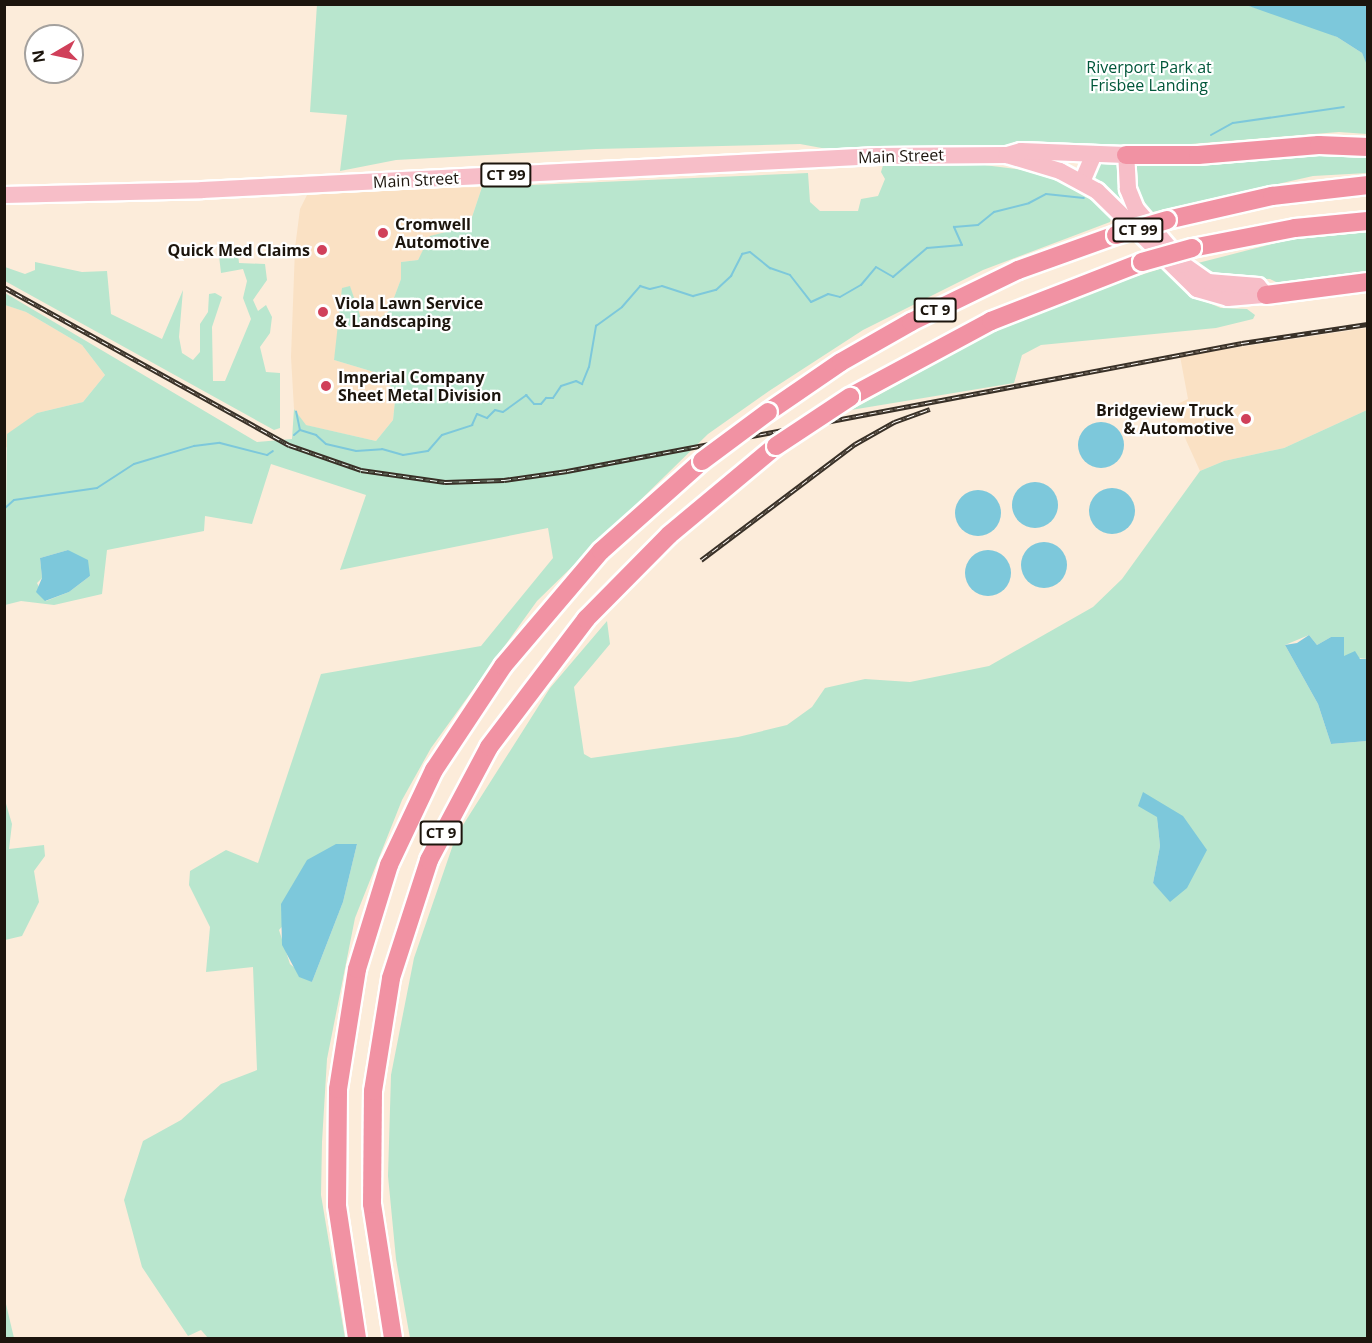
<!DOCTYPE html>
<style>
body{margin:0}
#map{position:relative;width:1372px;height:1343px;overflow:hidden;background:#fcecda;font-family:"Open Sans",sans-serif}
div>[style]{position:absolute}
[style*='--x']{left:calc(var(--x)*1px);top:calc(var(--y)*1px);width:calc(var(--w)*1px);rotate:calc(var(--a)*1deg)}
.built>*{inset:0;background:#fae1c4}
.green>*{inset:0;background:#b9e6ce}
.water>*{inset:0;background:#7dc8db}
.round{border-radius:50%}
.stream>*{height:2px;margin:-1px;padding:0 1px;transform-origin:1px;border-radius:1px;background:#7dc8db}
.roads{filter:drop-shadow(2px 0 #fff) drop-shadow(-2px 0 #fff) drop-shadow(0 2px #fff) drop-shadow(0 -2px #fff)}
.primary>*{height:16px;margin:-8px;padding:0 8px;transform-origin:8px;border-radius:8px;background:#f7bec8}
.motorway>*{height:18px;margin:-9px;padding:0 9px;transform-origin:9px;border-radius:9px;background:#f192a3}
.rail>*{height:4.5px;margin-top:-2.25px;transform-origin:0;background:repeating-linear-gradient(90deg,#fff 0 7px,#383027 0 14px);box-sizing:border-box;border-block:2px solid #383027}
.bridges{filter:drop-shadow(2px 0 #fff) drop-shadow(-2px 0 #fff) drop-shadow(0 2px #fff) drop-shadow(0 -2px #fff)}
.motorway-bridge>*{height:18px;margin:-9px;padding:0 9px;transform-origin:9px;border-radius:9px;background:#f192a3}
.dots>*{width:16px;height:16px;translate:-50% -50%;box-sizing:border-box;border:3px solid #fff;border-radius:50%}
span{translate:-50% -50%;white-space:nowrap;text-align:center;line-height:1.15;-webkit-text-stroke:4.5px #fff;paint-order:stroke}
.shield-label span{padding:2px 4px;background:#fff;border:2px solid;border-radius:4px;-webkit-text-stroke-width:0}
.shield-label{font-size:15px;color:#1c150d;font-weight:700}
.park-label{font-size:16px;color:#01573a}
.street-label{font-size:16px;color:#1c150d}
.poi-label{font-size:16px;color:#1c150d;font-weight:700}
.left{translate:0 -50%;text-align:left}
.right{translate:-100% -50%;text-align:right}
.frame{position:absolute;inset:0;border:6px solid #1c150d;pointer-events:none}
.north{position:absolute;left:24px;top:24px;width:60px;height:60px;box-sizing:border-box;background:#fff;border:2px solid #a4a19e;border-radius:50%;rotate:261deg;font-size:16px;font-weight:700;line-height:24px;text-align:center;color:#1c150d}
.north::after{content:'';display:block;margin:auto;width:21px;height:27px;background:#d0405a;clip-path:polygon(50% 0,100% 100%,50% 72%,0 100%)}
</style>
<div id="map">
<div class="built">
<i style="clip-path:polygon(482px 187px,469px 226px,431px 236px,418px 260px,401px 262px,401px 279px,389px 311px,372px 325px,363px 325px,350px 287px,334px 360px,374px 372px,396px 391px,393px 420px,376px 441px,305px 425px,294px 409px,291px 357px,295px 248px,300px 209px,307px 195px,322px 191px)"></i>
<i style="clip-path:polygon(5px 305px,26px 312px,82px 345px,105px 375px,83px 402px,37px 413px,5px 449px)"></i>
<i style="clip-path:polygon(1367px 328px,1367px 410px,1284px 448px,1224px 461px,1200px 471px,1171px 407px,1188px 399px,1180px 356px)"></i>
</div>
<div class="green">
<i style="clip-path:polygon(317px 4px,1246px 5px,1305px 23px,1337px 37px,1362px 53px,1368px 65px,1367px 134px,1339px 132px,1141px 148px,827px 149px,800px 144px,596px 149px,396px 160px,340px 171px,347px 115px,310px 112px)"></i>
<i style="clip-path:polygon(1367px 150px,1367px 173px,1313px 176px,1144px 214px,1137px 200px,1133px 158px)"></i>
<i style="clip-path:polygon(evenodd,952px 161px,1049px 173px,1080px 187px,1113px 212px,1110px 222px,983px 270px,863px 330px,769px 391px,708px 434px,537px 601px,431px 748px,402px 800px,355px 918px,327px 1059px,322px 1142px,321px 1195px,345px 1338px,208px 1338px,201px 1330px,188px 1336px,142px 1267px,124px 1200px,143px 1141px,181px 1120px,221px 1084px,257px 1070px,253px 967px,206px 972px,210px 927px,189px 885px,190px 871px,226px 850px,258px 863px,321px 674px,481px 646px,553px 558px,548px 528px,340px 570px,366px 495px,271px 464px,252px 524px,205px 516px,204px 531px,107px 550px,102px 594px,54px 605px,21px 601px,5px 605px,7px 434px,37px 413px,83px 402px,105px 375px,82px 345px,26px 312px,5px 305px,5px 293px,257px 442px,292px 439px,294px 409px,306px 425px,376px 441px,393px 420px,396px 391px,374px 372px,334px 360px,342px 288px,350px 286px,363px 324px,372px 325px,389px 311px,401px 279px,401px 262px,418px 260px,430px 236px,469px 226px,482px 187px,808px 173px,810px 202px,820px 211px,858px 211px,861px 199px,878px 196px,885px 179px,881px 172px,884px 162px,952px 161px,68px 550px,90px 576px,69px 592px,46px 601px,37px 583px,42px 578px,40px 558px,68px 550px,952px 161px,357px 844px,343px 902px,312px 982px,290px 964px,279px 930px,357px 844px)"></i>
<i style="clip-path:polygon(1103px 161px,1120px 162px,1135px 217px,1096px 183px,1094px 172px)"></i>
<i style="clip-path:polygon(1367px 232px,1367px 274px,1280px 284px,1270px 279px,1228px 278px,1194px 264px,1288px 240px)"></i>
<i style="clip-path:polygon(238px 254px,239px 263px,265px 264px,267px 280px,253px 300px,258px 311px,266px 305px,272px 317px,270px 333px,260px 347px,266px 372px,280px 373px,280px 428px,274px 430px,5px 281px,5px 267px,25px 274px,35px 270px,35px 262px,82px 272px,107px 271px,111px 314px,162px 339px,183px 290px,179px 337px,182px 353px,193px 360px,200px 352px,200px 324px,208px 312px,209px 294px,215px 293px,222px 297px,212px 327px,213px 381px,225px 381px,251px 319px,243px 298px,247px 281px,243px 269px,221px 273px,219px 256px)"></i>
<i style="clip-path:polygon(1163px 268px,1192px 296px,1221px 308px,1247px 309px,1255px 315px,1253px 319px,1216px 328px,1041px 345px,1022px 355px,1014px 383px,851px 410px,1002px 327px,1068px 298px)"></i>
<i style="clip-path:polygon(evenodd,1367px 410px,1367px 659px,1344px 656px,1344px 638px,1331px 637px,1317px 645px,1309px 635px,1285px 645px,1318px 704px,1331px 744px,1367px 741px,1367px 1338px,410px 1338px,396px 1259px,388px 1176px,391px 1075px,414px 958px,456px 836px,550px 688px,607px 621px,610px 644px,574px 687px,584px 754px,591px 758px,738px 737px,787px 725px,812px 707px,825px 688px,865px 679px,910px 682px,989px 666px,1093px 607px,1122px 579px,1200px 471px,1224px 461px,1284px 448px,1367px 410px,1157px 817px,1170px 901px,1153px 883px,1160px 846px,1157px 817px)"></i>
<i style="clip-path:polygon(5px 800px,12px 824px,9px 849px,44px 845px,45px 856px,34px 871px,39px 902px,22px 936px,5px 940px)"></i>
<i style="clip-path:polygon(4px 1300px,5px 1300px,14px 1338px,5px 1338px)"></i>
</div>
<div class="water">
<i style="clip-path:polygon(1246px 5px,1367px 5px,1367px 65px,1362px 53px,1337px 37px)"></i>
<i class="round" style="left:1078px;top:422px;width:46px;height:46px"></i>
<i class="round" style="left:1012px;top:482px;width:46px;height:46px"></i>
<i class="round" style="left:1089px;top:488px;width:46px;height:46px"></i>
<i class="round" style="left:955px;top:490px;width:46px;height:46px"></i>
<i class="round" style="left:1021px;top:542px;width:46px;height:46px"></i>
<i style="clip-path:polygon(68px 550px,88px 560px,90px 576px,69px 592px,45px 601px,36px 592px,42px 578px,40px 558px)"></i>
<i class="round" style="left:965px;top:550px;width:46px;height:46px"></i>
<i style="clip-path:polygon(1309px 635px,1317px 645px,1331px 637px,1344px 637px,1344px 656px,1355px 651px,1360px 659px,1367px 659px,1367px 741px,1331px 744px,1318px 704px,1285px 645px,1297px 643px)"></i>
<i style="clip-path:polygon(1143px 792px,1183px 816px,1207px 850px,1187px 888px,1170px 902px,1153px 883px,1160px 846px,1157px 817px,1138px 806px)"></i>
<i style="clip-path:polygon(336px 844px,357px 844px,343px 902px,312px 982px,299px 977px,282px 945px,281px 904px,307px 860px)"></i>
</div>
<div class="stream">
<i style="--x:1211;--y:135;--w:25;--a:-29"></i>
<i style="--x:1233;--y:123;--w:112;--a:-8.2"></i>
<i style="--x:300;--y:430;--w:17;--a:17"></i>
<i style="--x:316;--y:435;--w:13;--a:42"></i>
<i style="--x:326;--y:444;--w:31;--a:13"></i>
<i style="--x:356;--y:451;--w:26;--a:-4"></i>
<i style="--x:382;--y:449;--w:22;--a:16"></i>
<i style="--x:403;--y:455;--w:25;--a:-9"></i>
<i style="--x:428;--y:451;--w:21;--a:-49"></i>
<i style="--x:442;--y:435;--w:32;--a:-18"></i>
<i style="--x:472;--y:425;--w:12;--a:-66"></i>
<i style="--x:477;--y:414;--w:11;--a:22"></i>
<i style="--x:487;--y:418;--w:11;--a:-45"></i>
<i style="--x:495;--y:410;--w:8;--a:14"></i>
<i style="--x:503;--y:412;--w:29;--a:-36"></i>
<i style="--x:526;--y:395;--w:12;--a:48"></i>
<i style="--x:534;--y:404;--w:7;--a:0"></i>
<i style="--x:541;--y:404;--w:8;--a:-50"></i>
<i style="--x:546;--y:398;--w:7;--a:0"></i>
<i style="--x:553;--y:398;--w:14;--a:-56"></i>
<i style="--x:561;--y:386;--w:16;--a:-18"></i>
<i style="--x:576;--y:381;--w:7;--a:27"></i>
<i style="--x:582;--y:384;--w:18;--a:-68"></i>
<i style="--x:589;--y:367;--w:42;--a:-80.3"></i>
<i style="--x:596;--y:326;--w:32;--a:-36"></i>
<i style="--x:622;--y:307;--w:28;--a:-49"></i>
<i style="--x:640;--y:286;--w:10;--a:17"></i>
<i style="--x:650;--y:289;--w:12;--a:-14"></i>
<i style="--x:662;--y:286;--w:33;--a:18"></i>
<i style="--x:693;--y:296;--w:24;--a:-15"></i>
<i style="--x:716;--y:290;--w:21;--a:-43"></i>
<i style="--x:731;--y:276;--w:25;--a:-63"></i>
<i style="--x:742;--y:254;--w:8;--a:-14"></i>
<i style="--x:750;--y:252;--w:26;--a:39"></i>
<i style="--x:770;--y:268;--w:21;--a:19"></i>
<i style="--x:790;--y:275;--w:34;--a:52"></i>
<i style="--x:811;--y:302;--w:19;--a:-25"></i>
<i style="--x:828;--y:294;--w:12;--a:14"></i>
<i style="--x:840;--y:297;--w:24;--a:-30"></i>
<i style="--x:861;--y:285;--w:23;--a:-50"></i>
<i style="--x:876;--y:267;--w:20;--a:30"></i>
<i style="--x:893;--y:277;--w:45;--a:-40.5"></i>
<i style="--x:927;--y:248;--w:35;--a:-5"></i>
<i style="--x:962;--y:245;--w:20;--a:-114"></i>
<i style="--x:954;--y:227;--w:24;--a:-5"></i>
<i style="--x:978;--y:225;--w:21;--a:-39"></i>
<i style="--x:994;--y:212;--w:36;--a:-14"></i>
<i style="--x:1029;--y:203;--w:19;--a:-28"></i>
<i style="--x:1046;--y:194;--w:38;--a:6"></i>
<i style="--x:294;--y:435;--w:8;--a:-40"></i>
<i style="--x:300;--y:430;--w:19;--a:-102"></i>
<i style="--x:4;--y:509;--w:13;--a:-42"></i>
<i style="--x:14;--y:500;--w:84;--a:-8.2"></i>
<i style="--x:97;--y:488;--w:44;--a:-33"></i>
<i style="--x:134;--y:464;--w:63;--a:-16.7"></i>
<i style="--x:194;--y:446;--w:26;--a:-7"></i>
<i style="--x:220;--y:443;--w:49;--a:14.3"></i>
<i style="--x:267;--y:455;--w:7;--a:-34"></i>
<i style="--x:4;--y:516;--w:3;--a:90"></i>
</div>
<div class="roads">
<div class="primary">
<i style="--x:1082;--y:182;--w:30;--a:-67"></i>
<i style="--x:4;--y:195;--w:198;--a:-1.4"></i>
<i style="--x:202;--y:190;--w:677;--a:-2.88"></i>
<i style="--x:878;--y:156;--w:129;--a:-0.4"></i>
<i style="--x:1007;--y:155;--w:55;--a:16.8"></i>
<i style="--x:1060;--y:171;--w:42;--a:28.4"></i>
<i style="--x:1097;--y:191;--w:140;--a:44.4"></i>
<i style="--x:1197;--y:289;--w:32;--a:16"></i>
<i style="--x:1228;--y:298;--w:38;--a:-5"></i>
<i style="--x:1266;--y:295;--w:12;--a:-132"></i>
<i style="--x:1258;--y:286;--w:50;--a:-175.4"></i>
<i style="--x:1208;--y:282;--w:29;--a:-145"></i>
<i style="--x:1184;--y:265;--w:74;--a:-130.6"></i>
<i style="--x:1136;--y:209;--w:22;--a:-112"></i>
<i style="--x:1128;--y:189;--w:34;--a:-93"></i>
<i style="--x:1126;--y:155;--w:105;--a:-177.8"></i>
<i style="--x:1021;--y:151;--w:15;--a:164"></i>
</div>
<div class="motorway">
<i style="--x:1126;--y:155;--w:72;--a:0"></i>
<i style="--x:1198;--y:155;--w:121;--a:-4.7"></i>
<i style="--x:1319;--y:145;--w:49;--a:2.3"></i>
<i style="--x:1167;--y:220;--w:108;--a:-12.9"></i>
<i style="--x:1272;--y:196;--w:97;--a:-6.5"></i>
<i style="--x:1192;--y:248;--w:105;--a:-11"></i>
<i style="--x:1295;--y:228;--w:73;--a:-5.5"></i>
<i style="--x:1266;--y:295;--w:103;--a:-7.3"></i>
<i style="--x:850;--y:397;--w:160;--a:-28.3"></i>
<i style="--x:991;--y:321;--w:162;--a:-21.3"></i>
<i style="--x:768;--y:412;--w:88;--a:-34.4"></i>
<i style="--x:841;--y:362;--w:81;--a:-29.7"></i>
<i style="--x:911;--y:322;--w:119;--a:-25.9"></i>
<i style="--x:1018;--y:270;--w:104;--a:-19.7"></i>
<i style="--x:357;--y:1338;--w:134;--a:-98.6"></i>
<i style="--x:337;--y:1205;--w:116;--a:-89.5"></i>
<i style="--x:338;--y:1089;--w:121;--a:-81"></i>
<i style="--x:357;--y:969;--w:109;--a:-72.9"></i>
<i style="--x:389;--y:865;--w:105;--a:-64.7"></i>
<i style="--x:434;--y:770;--w:125;--a:-56.4"></i>
<i style="--x:503;--y:666;--w:151;--a:-49.6"></i>
<i style="--x:601;--y:551;--w:135;--a:-41.7"></i>
<i style="--x:393;--y:1338;--w:136;--a:-98.9"></i>
<i style="--x:372;--y:1204;--w:113;--a:-89.5"></i>
<i style="--x:373;--y:1091;--w:114;--a:-80.9"></i>
<i style="--x:391;--y:978;--w:124;--a:-72.1"></i>
<i style="--x:429;--y:860;--w:128;--a:-62"></i>
<i style="--x:489;--y:747;--w:161;--a:-52.8"></i>
<i style="--x:586;--y:619;--w:118;--a:-45.3"></i>
<i style="--x:669;--y:535;--w:139;--a:-39.8"></i>
</div>
</div>
<div class="rail">
<i style="--x:4;--y:287;--w:326;--a:29"></i>
<i style="--x:289;--y:445;--w:76;--a:19.1"></i>
<i style="--x:361;--y:470;--w:85;--a:8.1"></i>
<i style="--x:445;--y:482;--w:59;--a:-1.9"></i>
<i style="--x:504;--y:480;--w:64;--a:-8.1"></i>
<i style="--x:567;--y:471;--w:687;--a:-10.74"></i>
<i style="--x:1242;--y:343;--w:127;--a:-8.6"></i>
<i style="--x:701;--y:560;--w:193;--a:-37"></i>
<i style="--x:855;--y:444;--w:45;--a:-29.4"></i>
<i style="--x:894;--y:422;--w:38;--a:-20"></i>
</div>
<div class="bridges">
<div class="motorway-bridge">
<i style="--x:1116;--y:235;--w:53;--a:-16.4"></i>
<i style="--x:1142;--y:262;--w:52;--a:-15.6"></i>
<i style="--x:776;--y:446;--w:89;--a:-33.5"></i>
<i style="--x:702;--y:461;--w:82;--a:-36.6"></i>
</div>
</div>
<div class="dots">
<i style="left:383px;top:233px;background:#d0405a"></i>
<i style="left:322px;top:250px;background:#d0405a"></i>
<i style="left:323px;top:312px;background:#d0405a"></i>
<i style="left:326px;top:386px;background:#d0405a"></i>
<i style="left:1246px;top:419px;background:#d0405a"></i>
</div>
<div class="shield-label">
<span style="left:506px;top:175px">CT 99</span>
<span style="left:1138px;top:230px">CT 99</span>
<span style="left:935px;top:310px">CT 9</span>
<span style="left:441px;top:833px">CT 9</span>
</div>
<div class="park-label">
<span style="left:1149px;top:76px">Riverport Park at<br>Frisbee Landing</span>
</div>
<div class="street-label">
<span style="left:901px;top:156px;rotate:-2deg">Main Street</span>
<span style="left:416px;top:180px;rotate:-3deg">Main Street</span>
</div>
<div class="poi-label">
<span class="left" style="left:395px;top:233px">Cromwell<br>Automotive</span>
<span class="right" style="left:310px;top:250px">Quick Med Claims</span>
<span class="left" style="left:335px;top:312px">Viola Lawn Service<br>&amp; Landscaping</span>
<span class="left" style="left:338px;top:386px">Imperial Company<br>Sheet Metal Division</span>
<span class="right" style="left:1234px;top:419px">Bridgeview Truck<br>&amp; Automotive</span>
</div>
<div class="frame"></div>
<div class="north">N</div>
</div>
